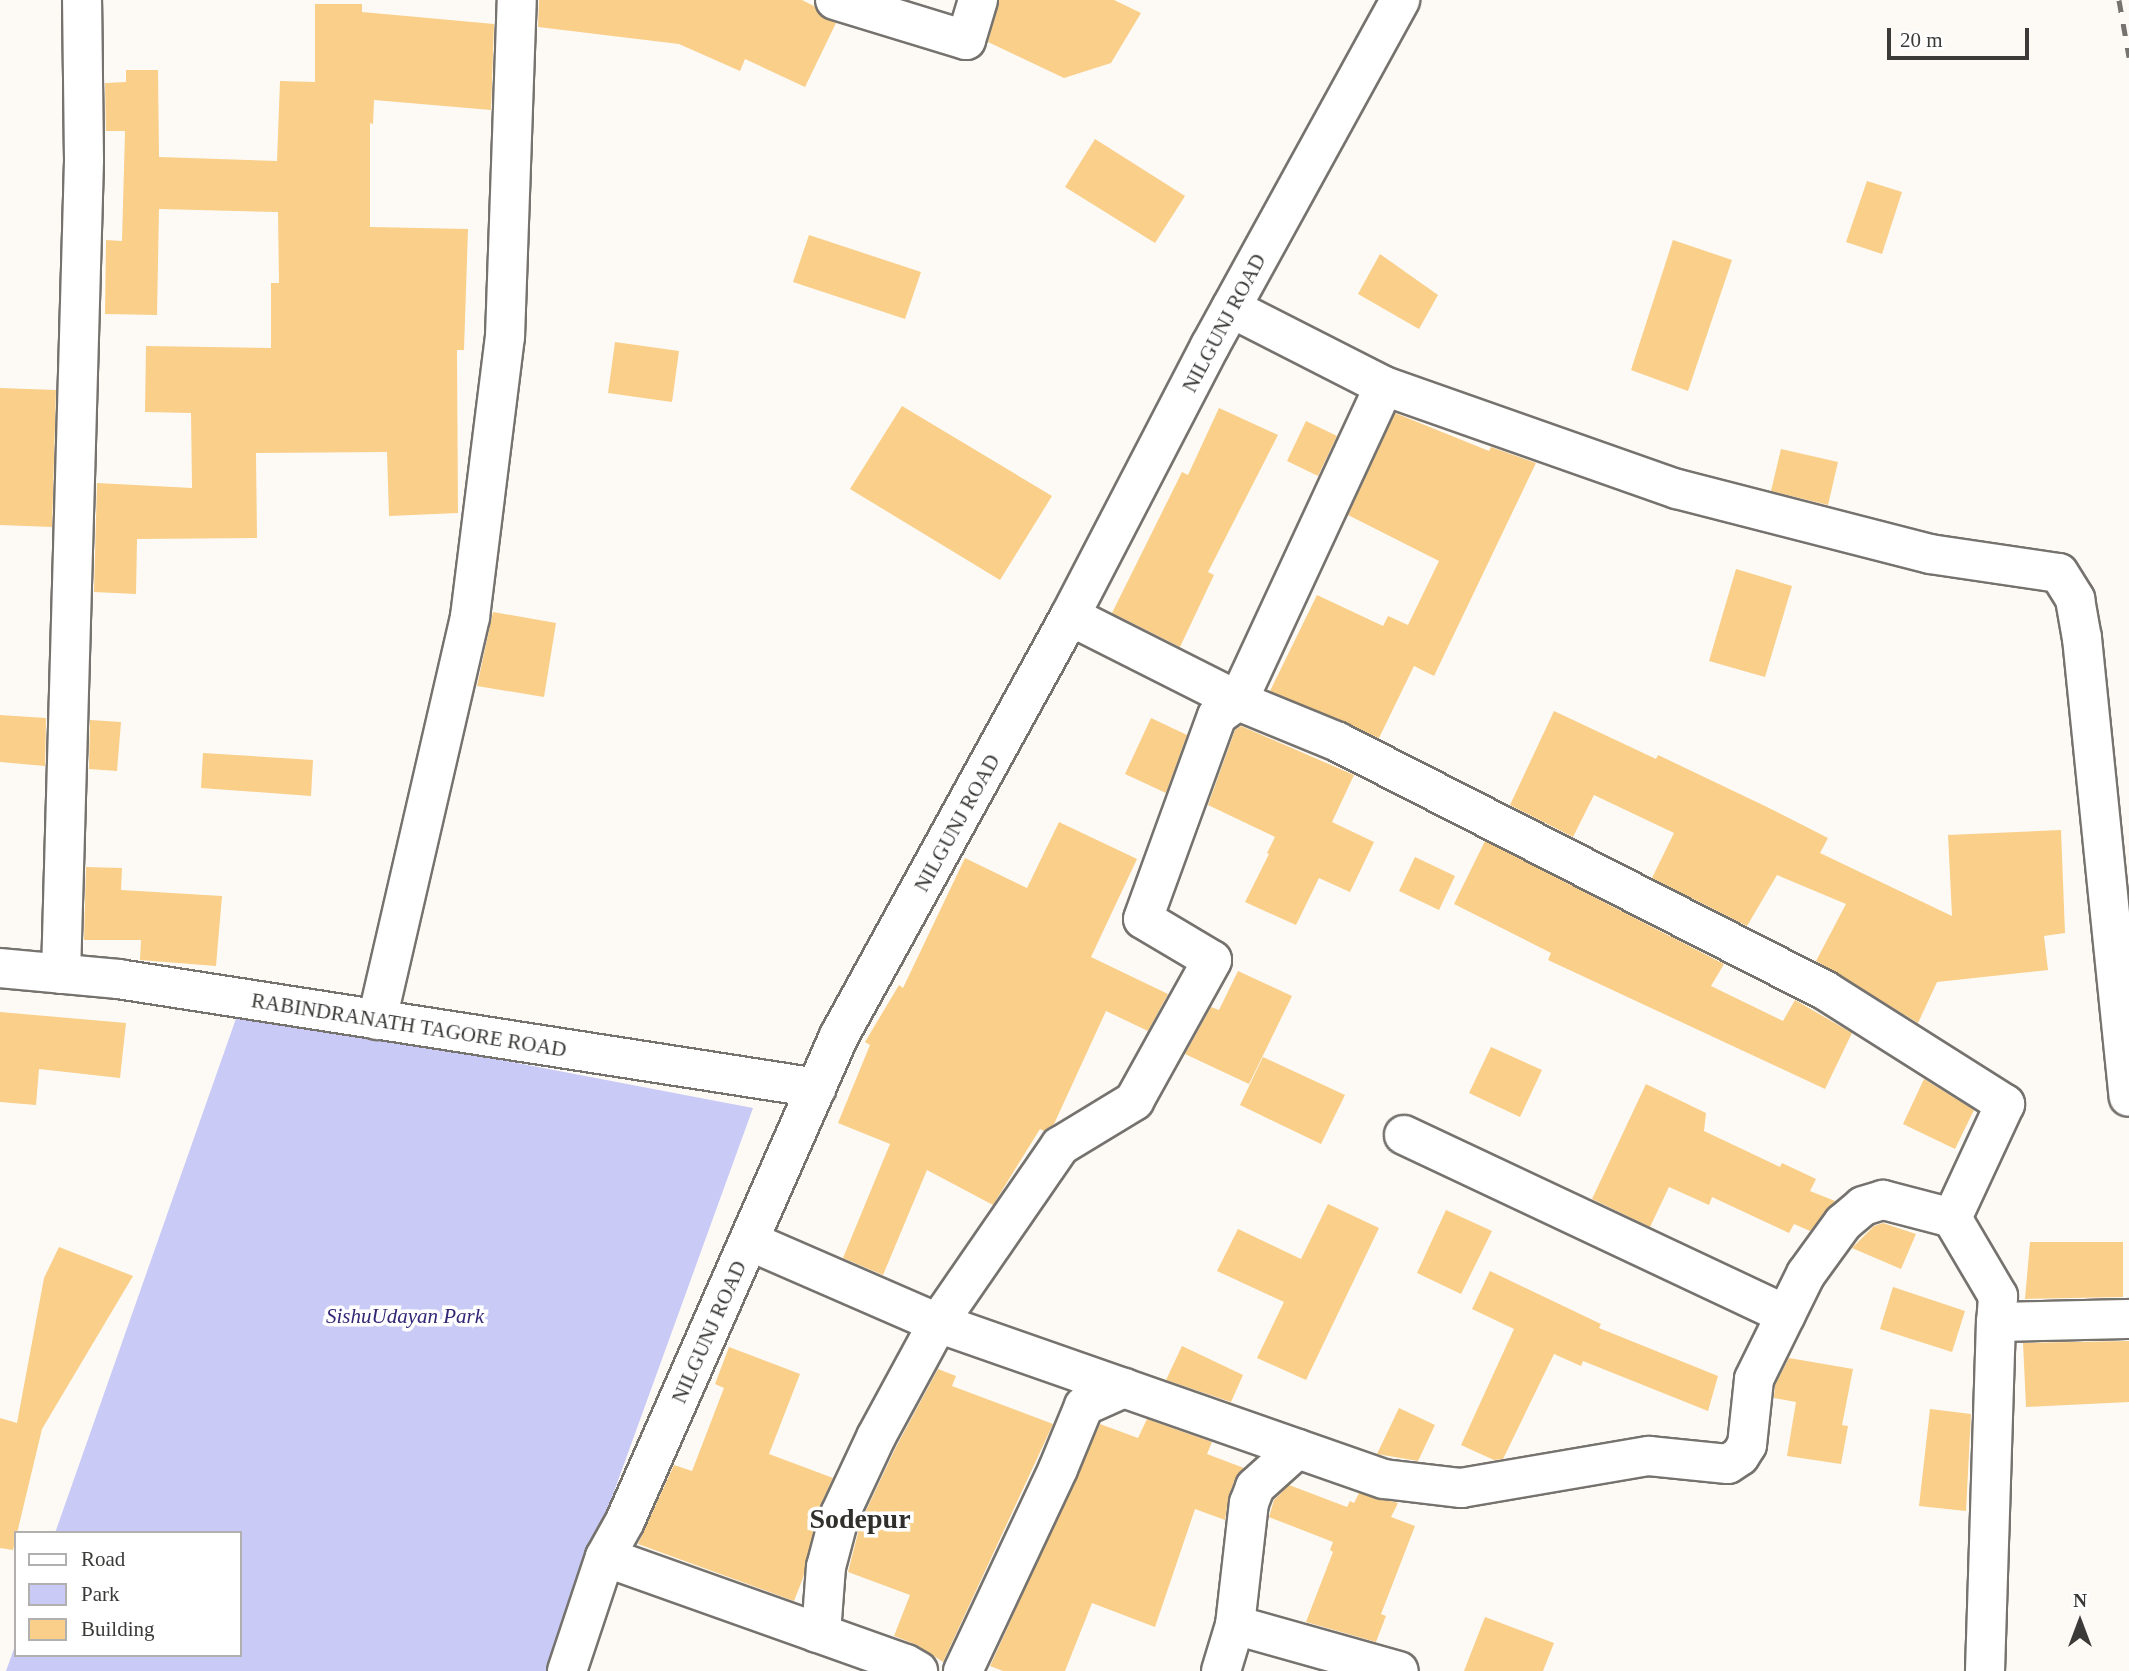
<!DOCTYPE html>
<style>
body{margin:0}
#map{position:relative;width:2129px;height:1671px;overflow:hidden;background:#fdfaf5;font-family:"Times New Roman",serif}
div>[style]{position:absolute}
[style*='--x']{left:calc(var(--x)*1px);top:calc(var(--y)*1px);width:calc(var(--w)*1px);rotate:calc(var(--a)*1deg)}
.green>*{inset:0;background:#c9cbf6}
.building>*{inset:0;background:#f9cf8a}
.roads{filter:drop-shadow(2px 0 #76736f) drop-shadow(-2px 0 #76736f) drop-shadow(0 2px #76736f) drop-shadow(0 -2px #76736f)}
.minor>*{height:38px;margin:-19px;padding:0 19px;transform-origin:19px;border-radius:19px;background:#fff}
.tertiary>*{height:38px;margin:-19px;padding:0 19px;transform-origin:19px;border-radius:19px;background:#fff}
.rail>*{height:5px;margin-top:-2.5px;transform-origin:0;background:repeating-linear-gradient(90deg,#757370 0 12px,transparent 0 24px)}
span{translate:-50% -50%;white-space:nowrap;text-align:center;line-height:1.15;-webkit-text-stroke:7px #fff;paint-order:stroke}
.street-label{font-size:21px;color:#3b3a38}
.park-label{font-size:21px;color:#322776;font-style:italic}
.district-label{font-size:28px;color:#312f2c;font-weight:700}
.legend{position:absolute;left:14px;top:1531px;width:228px;height:126px;box-sizing:border-box;background:#fff;border:2px solid #b1b0af;margin:0;padding:9px 12px;list-style:none;font-size:21px;color:#3b3a38}
.legend li{display:flex;align-items:center;gap:14px;height:35px}
.legend b{width:35px;border:2px solid #b1b0af}
.north{position:absolute;left:2045px;top:1587px;width:70px;height:70px;-webkit-text-stroke:5px #fff;paint-order:stroke;rotate:0deg;font-size:19px;font-weight:700;line-height:28px;text-align:center;color:#3b3a38}
.north::after{content:'';display:block;margin:auto;width:24px;height:32px;background:#3b3a38;clip-path:polygon(50% 0,100% 100%,50% 72%,0 100%)}
.scale{position:absolute;left:1887px;top:28px;width:142px;height:32px;box-sizing:border-box;border:4px solid #3b3a38;border-top:0;padding-left:9px;font-size:21px;line-height:24px;white-space:nowrap;color:#3b3a38;-webkit-text-stroke:5px #fff;paint-order:stroke}
</style>
<div id="map">
<div class="green">
<i style="clip-path:polygon(239px 1010px,753px 1108px,549px 1671px,6px 1671px,16px 1643px,16px 1655px,240px 1655px,240px 1533px,55px 1533px)"></i>
</div>
<div class="building">
<i style="clip-path:polygon(539px 0,802px 0,814px 6px,820px 15px,836px 23px,805px 87px,745px 59px,740px 71px,679px 44px,538px 27px)"></i>
<i style="clip-path:polygon(999px 0,1114px 0,1141px 13px,1111px 63px,1064px 78px,988px 42px)"></i>
<i style="clip-path:polygon(315px 4px,362px 4px,362px 12px,494px 24px,491px 110px,374px 100px,373px 124px,370px 123px,370px 227px,468px 229px,464px 350px,457px 350px,458px 513px,389px 516px,387px 452px,256px 453px,257px 538px,137px 539px,136px 594px,94px 592px,97px 483px,192px 488px,191px 413px,145px 412px,146px 346px,271px 348px,271px 283px,279px 283px,278px 212px,159px 209px,157px 315px,105px 314px,106px 240px,122px 241px,125px 131px,106px 131px,105px 83px,126px 82px,126px 70px,158px 70px,159px 157px,277px 161px,280px 81px,315px 82px)"></i>
<i style="clip-path:polygon(1095px 139px,1185px 196px,1155px 243px,1065px 187px)"></i>
<i style="clip-path:polygon(1867px 181px,1902px 192px,1882px 254px,1846px 242px)"></i>
<i style="clip-path:polygon(809px 235px,921px 272px,905px 319px,793px 282px)"></i>
<i style="clip-path:polygon(1673px 240px,1732px 260px,1688px 391px,1631px 370px)"></i>
<i style="clip-path:polygon(1380px 254px,1438px 295px,1419px 329px,1358px 294px)"></i>
<i style="clip-path:polygon(615px 342px,679px 351px,672px 402px,608px 393px)"></i>
<i style="clip-path:polygon(0 388px,56px 390px,52px 527px,0 525px)"></i>
<i style="clip-path:polygon(902px 406px,1052px 496px,1000px 580px,850px 489px)"></i>
<i style="clip-path:polygon(1219px 408px,1278px 435px,1208px 572px,1214px 575px,1180px 647px,1112px 613px,1182px 472px,1188px 475px)"></i>
<i style="clip-path:polygon(1395px 413px,1489px 451px,1491px 447px,1536px 463px,1434px 676px,1414px 666px,1379px 738px,1270px 691px,1317px 595px,1383px 626px,1388px 616px,1408px 625px,1439px 561px,1348px 515px)"></i>
<i style="clip-path:polygon(1306px 421px,1337px 436px,1318px 476px,1287px 461px)"></i>
<i style="clip-path:polygon(1781px 449px,1838px 462px,1828px 505px,1771px 491px)"></i>
<i style="clip-path:polygon(1736px 569px,1792px 586px,1765px 677px,1709px 661px)"></i>
<i style="clip-path:polygon(493px 612px,556px 623px,544px 697px,477px 686px)"></i>
<i style="clip-path:polygon(1554px 711px,1656px 759px,1658px 755px,1767px 807px,1828px 838px,1820px 853px,1952px 916px,1948px 835px,2061px 830px,2065px 933px,2044px 936px,2048px 970px,1937px 982px,1918px 1023px,1816px 961px,1846px 904px,1777px 875px,1747px 926px,1652px 878px,1674px 833px,1594px 795px,1573px 837px,1510px 805px)"></i>
<i style="clip-path:polygon(0 715px,46px 718px,45px 766px,0 762px)"></i>
<i style="clip-path:polygon(1151px 718px,1187px 735px,1166px 793px,1125px 774px)"></i>
<i style="clip-path:polygon(90px 720px,121px 722px,117px 771px,89px 769px)"></i>
<i style="clip-path:polygon(1241px 726px,1354px 775px,1332px 822px,1374px 842px,1350px 892px,1319px 878px,1296px 925px,1245px 902px,1269px 854px,1267px 853px,1275px 837px,1208px 805px,1235px 730px)"></i>
<i style="clip-path:polygon(203px 753px,313px 760px,311px 796px,201px 788px)"></i>
<i style="clip-path:polygon(1059px 822px,1137px 859px,1091px 957px,1168px 994px,1148px 1031px,1106px 1011px,1054px 1124px,1044px 1131px,1040px 1129px,993px 1205px,927px 1170px,883px 1275px,843px 1258px,890px 1144px,838px 1123px,870px 1045px,865px 1042px,899px 985px,903px 988px,965px 858px,1027px 888px)"></i>
<i style="clip-path:polygon(1485px 841px,1724px 964px,1711px 986px,1783px 1021px,1795px 1000px,1852px 1033px,1825px 1089px,1548px 960px,1551px 953px,1454px 904px)"></i>
<i style="clip-path:polygon(1415px 857px,1455px 876px,1439px 910px,1399px 891px)"></i>
<i style="clip-path:polygon(86px 867px,122px 868px,121px 890px,222px 896px,216px 966px,140px 960px,141px 940px,84px 940px)"></i>
<i style="clip-path:polygon(1238px 971px,1292px 996px,1249px 1084px,1185px 1054px,1211px 1007px,1219px 1010px)"></i>
<i style="clip-path:polygon(0 1012px,126px 1023px,120px 1078px,39px 1069px,36px 1105px,0 1102px)"></i>
<i style="clip-path:polygon(1491px 1047px,1542px 1070px,1520px 1117px,1469px 1093px)"></i>
<i style="clip-path:polygon(1263px 1057px,1345px 1095px,1321px 1144px,1240px 1105px)"></i>
<i style="clip-path:polygon(1924px 1079px,1974px 1110px,1955px 1149px,1903px 1124px)"></i>
<i style="clip-path:polygon(1646px 1084px,1706px 1113px,1704px 1131px,1780px 1167px,1782px 1163px,1816px 1179px,1810px 1191px,1835px 1201px,1810px 1231px,1794px 1224px,1789px 1233px,1712px 1197px,1709px 1205px,1669px 1187px,1650px 1227px,1592px 1199px)"></i>
<i style="clip-path:polygon(1328px 1204px,1379px 1228px,1306px 1380px,1257px 1358px,1284px 1302px,1217px 1271px,1238px 1229px,1301px 1259px)"></i>
<i style="clip-path:polygon(1446px 1210px,1492px 1231px,1461px 1294px,1417px 1273px)"></i>
<i style="clip-path:polygon(1883px 1223px,1916px 1234px,1901px 1269px,1852px 1248px,1874px 1226px)"></i>
<i style="clip-path:polygon(2030px 1242px,2123px 1242px,2123px 1297px,2025px 1299px)"></i>
<i style="clip-path:polygon(59px 1247px,133px 1276px,42px 1429px,13px 1550px,0 1548px,0 1418px,17px 1423px,44px 1278px)"></i>
<i style="clip-path:polygon(1490px 1271px,1601px 1324px,1599px 1328px,1718px 1376px,1708px 1411px,1583px 1361px,1581px 1366px,1554px 1354px,1503px 1459px,1494px 1460px,1461px 1445px,1514px 1329px,1472px 1309px)"></i>
<i style="clip-path:polygon(1893px 1287px,1965px 1311px,1952px 1352px,1880px 1329px)"></i>
<i style="clip-path:polygon(2129px 1341px,2129px 1402px,2026px 1407px,2023px 1343px)"></i>
<i style="clip-path:polygon(1182px 1346px,1243px 1375px,1231px 1402px,1166px 1380px)"></i>
<i style="clip-path:polygon(729px 1347px,800px 1374px,769px 1454px,833px 1478px,819px 1508px,803px 1578px,794px 1601px,638px 1544px,674px 1465px,692px 1471px,724px 1388px,715px 1384px)"></i>
<i style="clip-path:polygon(1789px 1358px,1853px 1369px,1842px 1425px,1848px 1426px,1841px 1464px,1787px 1456px,1796px 1402px,1774px 1398px,1775px 1385px)"></i>
<i style="clip-path:polygon(938px 1369px,956px 1376px,952px 1386px,1053px 1424px,943px 1662px,917px 1645px,894px 1636px,910px 1595px,848px 1572px,861px 1521px,896px 1447px)"></i>
<i style="clip-path:polygon(1399px 1408px,1435px 1425px,1418px 1461px,1377px 1454px)"></i>
<i style="clip-path:polygon(1930px 1409px,1971px 1414px,1966px 1511px,1919px 1506px)"></i>
<i style="clip-path:polygon(1147px 1419px,1212px 1442px,1207px 1454px,1244px 1468px,1235px 1479px,1229px 1495px,1225px 1520px,1195px 1509px,1155px 1627px,1092px 1603px,1065px 1671px,1003px 1671px,990px 1666px,1100px 1424px,1138px 1438px)"></i>
<i style="clip-path:polygon(1289px 1485px,1347px 1507px,1350px 1501px,1354px 1503px,1359px 1493px,1398px 1503px,1391px 1517px,1415px 1526px,1381px 1614px,1386px 1616px,1376px 1642px,1306px 1622px,1333px 1552px,1330px 1550px,1333px 1542px,1269px 1517px,1274px 1500px)"></i>
<i style="clip-path:polygon(1485px 1617px,1554px 1643px,1543px 1671px,1464px 1671px)"></i>
</div>
<div class="roads">
<div class="minor">
<i style="--x:835;--y:0;--w:137;--a:17"></i>
<i style="--x:966;--y:40;--w:42;--a:-73.3"></i>
<i style="--x:1231;--y:308;--w:172;--a:27"></i>
<i style="--x:1384;--y:386;--w:311;--a:19.4"></i>
<i style="--x:1677;--y:489;--w:261;--a:14.4"></i>
<i style="--x:1930;--y:554;--w:130;--a:8.4"></i>
<i style="--x:2059;--y:573;--w:31;--a:58"></i>
<i style="--x:2075;--y:599;--w:40;--a:80"></i>
<i style="--x:2082;--y:638;--w:461;--a:84.2"></i>
<i style="--x:1070;--y:616;--w:188;--a:26.8"></i>
<i style="--x:1238;--y:701;--w:108;--a:22.3"></i>
<i style="--x:1338;--y:742;--w:548;--a:27.03"></i>
<i style="--x:1826;--y:991;--w:212;--a:32.3"></i>
<i style="--x:2005;--y:1104;--w:126;--a:114.9"></i>
<i style="--x:1952;--y:1218;--w:91;--a:59.5"></i>
<i style="--x:1998;--y:1296;--w:26;--a:94"></i>
<i style="--x:0;--y:968;--w:119;--a:5.3"></i>
<i style="--x:118;--y:979;--w:707;--a:8.86"></i>
<i style="--x:61;--y:974;--w:814;--a:-88.38"></i>
<i style="--x:84;--y:160;--w:160;--a:-90.7"></i>
<i style="--x:377;--y:1020;--w:414;--a:-77"></i>
<i style="--x:470;--y:617;--w:282;--a:-82.9"></i>
<i style="--x:505;--y:337;--w:337;--a:-88"></i>
<i style="--x:1404;--y:1135;--w:422;--a:25.2"></i>
<i style="--x:749;--y:1241;--w:206;--a:23.5"></i>
<i style="--x:938;--y:1323;--w:472;--a:19.3"></i>
<i style="--x:1384;--y:1479;--w:78;--a:6.7"></i>
<i style="--x:1461;--y:1488;--w:191;--a:-9.7"></i>
<i style="--x:1649;--y:1456;--w:79;--a:5.8"></i>
<i style="--x:1728;--y:1464;--w:14;--a:-34"></i>
<i style="--x:1740;--y:1456;--w:13;--a:-58"></i>
<i style="--x:1747;--y:1445;--w:66;--a:-83.9"></i>
<i style="--x:1754;--y:1379;--w:117;--a:-63.7"></i>
<i style="--x:1806;--y:1274;--w:63;--a:-54"></i>
<i style="--x:1843;--y:1223;--w:26;--a:-40"></i>
<i style="--x:1863;--y:1206;--w:21;--a:-17"></i>
<i style="--x:1883;--y:1200;--w:71;--a:14.6"></i>
<i style="--x:605;--y:1557;--w:319;--a:19.6"></i>
<i style="--x:906;--y:1664;--w:14;--a:30"></i>
<i style="--x:1235;--y:1625;--w:170;--a:15.7"></i>
<i style="--x:817;--y:1633;--w:4;--a:0"></i>
<i style="--x:821;--y:1633;--w:66;--a:-85.7"></i>
<i style="--x:826;--y:1567;--w:55;--a:-75.2"></i>
<i style="--x:840;--y:1514;--w:85;--a:-64.9"></i>
<i style="--x:876;--y:1437;--w:130;--a:-61.5"></i>
<i style="--x:938;--y:1323;--w:215;--a:-55.4"></i>
<i style="--x:1060;--y:1146;--w:87;--a:-31.3"></i>
<i style="--x:1134;--y:1101;--w:161;--a:-61"></i>
<i style="--x:1212;--y:960;--w:80;--a:-149.3"></i>
<i style="--x:1143;--y:919;--w:216;--a:-70"></i>
<i style="--x:1217;--y:716;--w:26;--a:-36"></i>
<i style="--x:1238;--y:701;--w:347;--a:-65.1"></i>
<i style="--x:963;--y:1671;--w:223;--a:-64.8"></i>
<i style="--x:1058;--y:1469;--w:68;--a:-67.6"></i>
<i style="--x:1084;--y:1406;--w:44;--a:-24.2"></i>
<i style="--x:1221;--y:1671;--w:48;--a:-73.1"></i>
<i style="--x:1235;--y:1625;--w:123;--a:-83.5"></i>
<i style="--x:1249;--y:1503;--w:17;--a:-69"></i>
<i style="--x:1255;--y:1487;--w:57;--a:-42.1"></i>
<i style="--x:1985;--y:1671;--w:349;--a:-88.2"></i>
<i style="--x:1996;--y:1322;--w:133;--a:-1.3"></i>
</div>
<div class="tertiary">
<i style="--x:567;--y:1671;--w:120;--a:-71.6"></i>
<i style="--x:605;--y:1557;--w:41;--a:-60.9"></i>
<i style="--x:625;--y:1521;--w:530;--a:-66.19"></i>
<i style="--x:839;--y:1036;--w:479;--a:-61.2"></i>
<i style="--x:1070;--y:616;--w:304;--a:-62.6"></i>
<i style="--x:1210;--y:346;--w:395;--a:-61.2"></i>
</div>
</div>
<div class="rail">
<i style="--x:2119;--y:0;--w:58;--a:80"></i>
</div>
<div class="street-label">
<span style="left:1224px;top:323px;rotate:-62deg">NILGUNJ ROAD</span>
<span style="left:957px;top:823px;rotate:-61deg">NILGUNJ ROAD</span>
<span style="left:409px;top:1025px;rotate:9deg">RABINDRANATH TAGORE ROAD</span>
<span style="left:709px;top:1332px;rotate:-66deg">NILGUNJ ROAD</span>
</div>
<div class="park-label">
<span style="left:405px;top:1316px">SishuUdayan Park</span>
</div>
<div class="district-label">
<span style="left:860px;top:1519px">Sodepur</span>
</div>
<ul class="legend">
<li><b style="height:9px;background:#fff"></b>Road</li>
<li><b style="height:19px;background:#c9cbf6"></b>Park</li>
<li><b style="height:19px;background:#f9cf8a"></b>Building</li>
</ul>
<div class="north">N</div>
<div class="scale">20 m</div>
</div>
